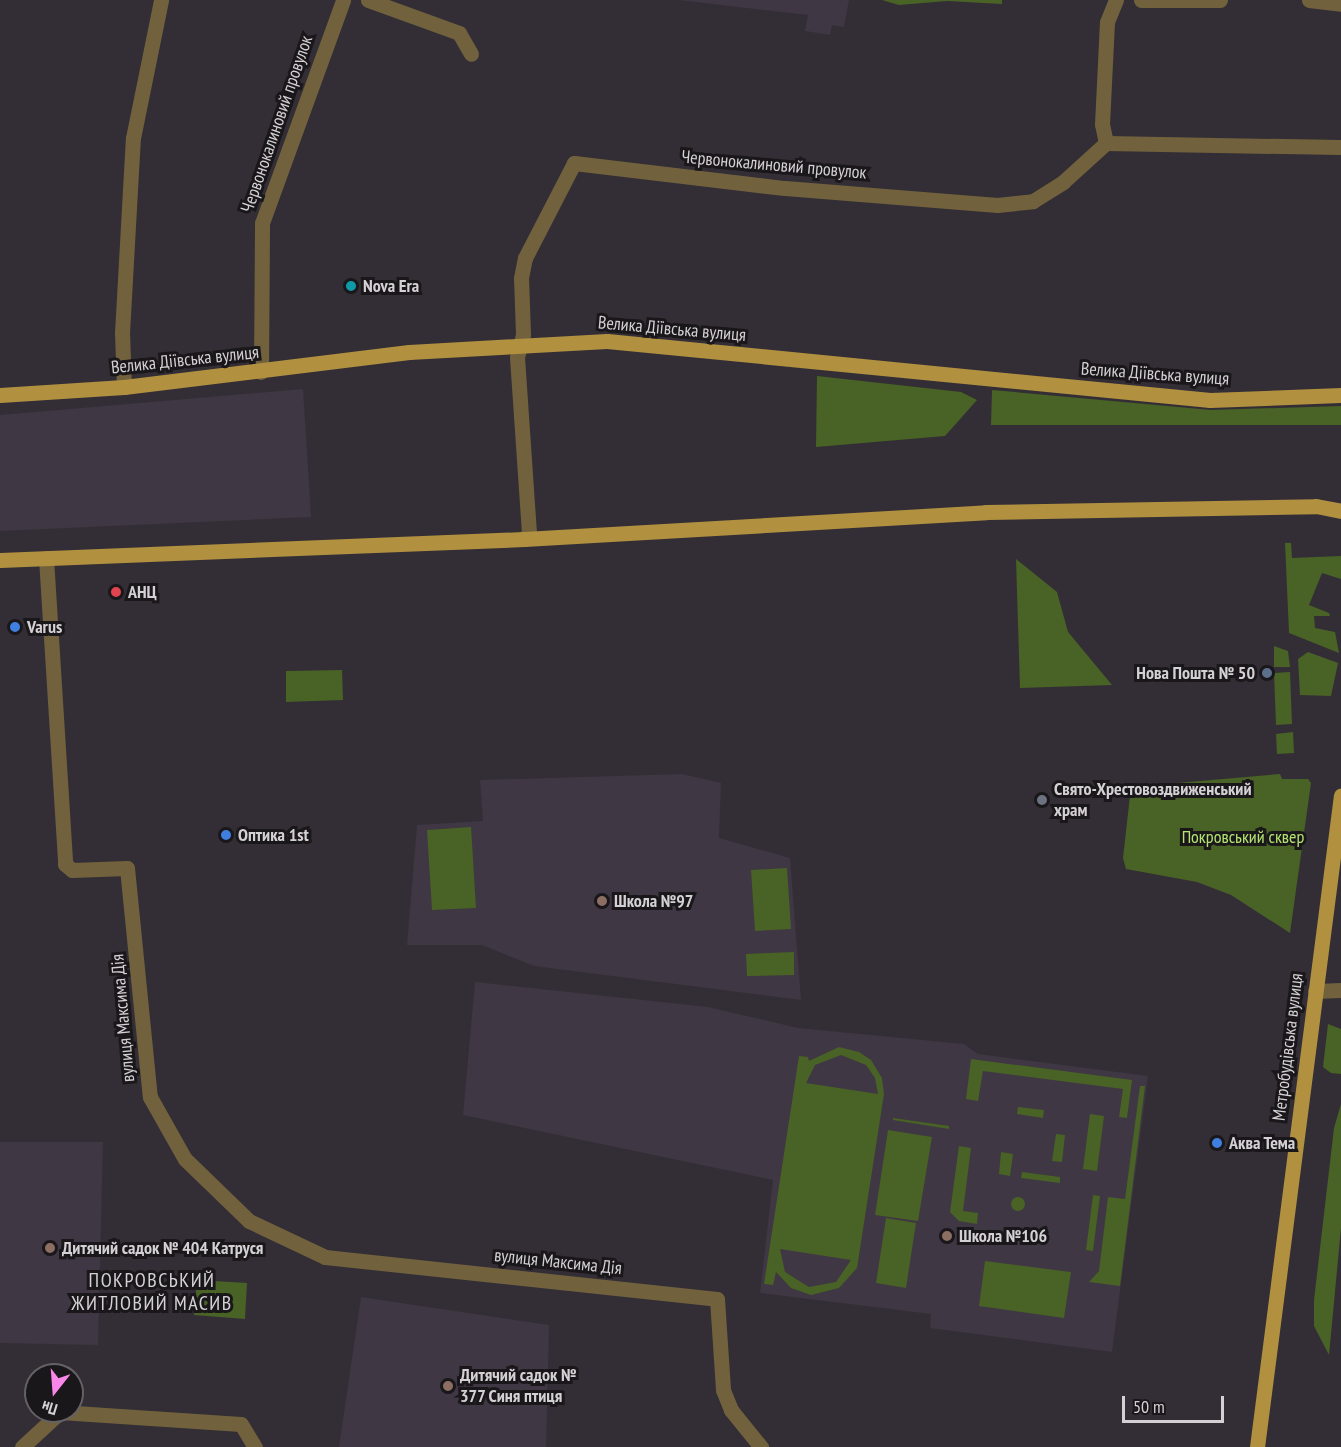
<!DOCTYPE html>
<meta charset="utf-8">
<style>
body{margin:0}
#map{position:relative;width:1341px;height:1447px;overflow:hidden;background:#332e35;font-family:"PT Sans Narrow",sans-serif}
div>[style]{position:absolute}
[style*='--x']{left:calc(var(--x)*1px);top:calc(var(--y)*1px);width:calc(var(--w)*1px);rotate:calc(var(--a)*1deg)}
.built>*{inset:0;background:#3f3743}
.green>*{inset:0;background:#496225}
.round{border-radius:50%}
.minor>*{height:15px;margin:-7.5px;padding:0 7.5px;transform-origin:7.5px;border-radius:7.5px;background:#71623d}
.major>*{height:15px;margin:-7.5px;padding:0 7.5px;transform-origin:7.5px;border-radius:7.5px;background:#b19140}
.dots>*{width:16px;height:16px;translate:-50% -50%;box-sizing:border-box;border:3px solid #1a171a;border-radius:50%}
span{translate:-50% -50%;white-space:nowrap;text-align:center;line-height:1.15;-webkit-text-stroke:6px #1a171a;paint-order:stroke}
.street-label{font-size:18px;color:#d4d1d5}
.poi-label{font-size:18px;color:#d4d1d5;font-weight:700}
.left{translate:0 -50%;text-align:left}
.right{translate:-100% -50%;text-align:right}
.park-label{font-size:18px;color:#b2e36f}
.neighbourhood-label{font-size:20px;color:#d4d1d5;letter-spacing:1.5px}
.north{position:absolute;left:24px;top:1363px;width:60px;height:60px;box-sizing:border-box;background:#1a171a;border:2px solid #646165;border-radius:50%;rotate:197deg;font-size:16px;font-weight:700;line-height:24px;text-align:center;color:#d4d1d5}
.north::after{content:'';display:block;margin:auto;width:21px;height:27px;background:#f987e9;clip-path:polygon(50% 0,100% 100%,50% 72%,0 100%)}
.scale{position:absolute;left:1122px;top:1396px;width:102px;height:27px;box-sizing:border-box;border:3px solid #d4d1d5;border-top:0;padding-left:8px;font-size:18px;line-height:21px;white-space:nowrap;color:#d4d1d5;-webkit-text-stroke:4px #1a171a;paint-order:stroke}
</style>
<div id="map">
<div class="built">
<i style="clip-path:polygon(679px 0,849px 0,844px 27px,832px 25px,830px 35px,805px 31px,808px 15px)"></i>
<i style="clip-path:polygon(303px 389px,311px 517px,0 531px,0 415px)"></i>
<i style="clip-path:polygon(682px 774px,721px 783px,719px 838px,790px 858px,801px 1000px,534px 966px,482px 945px,407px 945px,417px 825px,483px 821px,480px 780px)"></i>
<i style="clip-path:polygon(475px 982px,708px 1007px,798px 1028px,964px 1044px,978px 1054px,1148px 1076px,1112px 1352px,930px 1328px,931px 1314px,760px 1293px,773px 1180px,463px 1115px)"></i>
<i style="clip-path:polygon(0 1142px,103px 1142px,98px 1345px,0 1343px)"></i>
<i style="clip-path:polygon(361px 1297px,549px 1325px,546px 1447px,339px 1447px)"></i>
</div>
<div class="green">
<i style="clip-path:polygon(882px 0,1002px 0,1002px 4px,947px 1px,899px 5px)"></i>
<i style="clip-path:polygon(817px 376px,961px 392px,977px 400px,945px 436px,816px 447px)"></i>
<i style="clip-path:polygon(992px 390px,1211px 410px,1341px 406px,1341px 425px,991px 425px)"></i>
<i style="clip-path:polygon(1285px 543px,1291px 543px,1292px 558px,1341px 556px,1341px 579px,1322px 573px,1309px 605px,1329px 613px,1330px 616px,1314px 616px,1315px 628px,1335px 632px,1339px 653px,1289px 633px)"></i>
<i style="clip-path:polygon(1016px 559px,1057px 592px,1068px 632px,1112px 685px,1020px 688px)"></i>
<i style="clip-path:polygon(1274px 646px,1288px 651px,1290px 667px,1274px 667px)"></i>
<i style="clip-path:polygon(1308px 652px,1338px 663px,1331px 696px,1300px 695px,1298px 659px)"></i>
<i style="clip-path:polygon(342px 670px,343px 700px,286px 702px,286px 671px)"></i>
<i style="clip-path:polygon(1290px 672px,1292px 724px,1276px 725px,1274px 673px)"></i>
<i style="clip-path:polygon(1293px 732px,1294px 753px,1277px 754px,1276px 734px)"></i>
<i style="clip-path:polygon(1280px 774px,1282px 779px,1308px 779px,1311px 783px,1290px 933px,1231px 895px,1197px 882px,1126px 869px,1123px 858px,1131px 787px)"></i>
<i style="clip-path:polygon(471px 827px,476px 908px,432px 910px,427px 830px)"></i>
<i style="clip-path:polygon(787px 868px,791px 929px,755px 931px,751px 870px)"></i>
<i style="clip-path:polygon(794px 952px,794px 975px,747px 976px,746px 954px)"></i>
<i style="clip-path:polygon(1328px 1024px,1341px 1029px,1341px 1074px,1331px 1073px,1323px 1067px)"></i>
<i style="clip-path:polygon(evenodd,839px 1047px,859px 1052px,871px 1060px,882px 1078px,884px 1094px,857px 1268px,839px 1288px,811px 1295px,791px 1288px,776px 1272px,773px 1285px,764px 1284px,799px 1056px,808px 1057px,809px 1061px,839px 1047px,841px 1055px,866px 1065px,875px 1078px,878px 1094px,806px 1083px,815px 1065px,841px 1055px,839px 1047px,780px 1249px,851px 1260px,836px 1282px,809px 1287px,785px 1272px,780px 1249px)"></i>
<i style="clip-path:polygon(971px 1059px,1132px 1080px,1127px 1118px,1119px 1117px,1123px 1089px,983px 1071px,978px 1101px,966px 1099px)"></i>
<i style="clip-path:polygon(1140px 1086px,1145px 1086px,1120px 1286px,1089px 1282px,1099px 1271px,1108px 1197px,1125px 1199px)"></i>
<i style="clip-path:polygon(1341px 1104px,1341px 1228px,1329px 1355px,1314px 1326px,1314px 1300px,1334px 1128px)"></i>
<i style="clip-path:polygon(1018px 1107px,1044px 1110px,1043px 1118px,1017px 1114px)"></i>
<i style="clip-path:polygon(1090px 1114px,1104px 1116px,1097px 1171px,1083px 1169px)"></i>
<i style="clip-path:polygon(893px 1118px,949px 1126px,949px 1129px,893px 1120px)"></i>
<i style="clip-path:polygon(888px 1130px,932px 1137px,918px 1221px,875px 1215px)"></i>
<i style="clip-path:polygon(1056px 1134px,1065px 1135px,1062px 1162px,1052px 1161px)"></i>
<i style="clip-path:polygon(959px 1146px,971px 1148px,963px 1211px,978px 1213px,977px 1224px,959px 1221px,950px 1212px)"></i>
<i style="clip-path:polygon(1001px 1152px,1013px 1154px,1010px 1176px,999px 1174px)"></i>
<i style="clip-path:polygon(1022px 1172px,1060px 1177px,1060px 1183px,1021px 1178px)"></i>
<i style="clip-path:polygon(1093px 1195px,1100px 1196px,1093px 1251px,1086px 1250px)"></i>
<i class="round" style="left:1011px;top:1197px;width:14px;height:14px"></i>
<i style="clip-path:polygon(886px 1218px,916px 1223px,906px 1288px,876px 1283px)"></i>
<i style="clip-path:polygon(985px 1261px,1071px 1272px,1064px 1318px,979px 1306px)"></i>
<i style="clip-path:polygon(197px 1280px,247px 1283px,245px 1319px,194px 1315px)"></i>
</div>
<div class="minor">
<i style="--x:368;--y:0;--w:97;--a:19.9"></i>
<i style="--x:459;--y:33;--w:24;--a:60"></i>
<i style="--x:1141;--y:0;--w:79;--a:0"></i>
<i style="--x:1309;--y:0;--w:32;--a:7"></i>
<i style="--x:1106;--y:143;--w:19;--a:-102"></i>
<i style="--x:1102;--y:124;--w:102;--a:-87.2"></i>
<i style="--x:1107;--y:22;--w:24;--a:-68"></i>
<i style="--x:261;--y:372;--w:149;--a:-89.6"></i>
<i style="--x:262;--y:223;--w:237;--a:-70"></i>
<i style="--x:124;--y:387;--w:54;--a:-92.1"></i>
<i style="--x:122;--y:333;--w:195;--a:-86.8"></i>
<i style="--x:133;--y:138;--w:141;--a:-78.5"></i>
<i style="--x:524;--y:539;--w:8;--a:-50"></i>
<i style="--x:529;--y:533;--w:176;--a:-93.9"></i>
<i style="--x:517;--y:357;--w:24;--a:-75"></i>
<i style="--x:523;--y:334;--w:56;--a:-92"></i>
<i style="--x:521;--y:278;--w:20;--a:-79"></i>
<i style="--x:525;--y:258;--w:107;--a:-62.7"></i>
<i style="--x:574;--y:163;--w:212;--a:6.8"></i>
<i style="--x:785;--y:188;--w:213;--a:4.6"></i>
<i style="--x:997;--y:205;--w:36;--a:-6"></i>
<i style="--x:1033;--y:201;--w:36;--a:-32"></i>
<i style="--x:1063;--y:182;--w:58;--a:-42.2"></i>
<i style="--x:1106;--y:143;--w:235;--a:1"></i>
<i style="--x:46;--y:558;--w:307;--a:86.4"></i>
<i style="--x:65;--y:864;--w:9;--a:41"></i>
<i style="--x:72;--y:870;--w:55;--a:-2.1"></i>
<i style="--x:127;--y:868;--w:230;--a:84.3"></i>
<i style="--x:150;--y:1097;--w:71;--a:60.6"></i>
<i style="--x:185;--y:1159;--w:89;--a:44.1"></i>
<i style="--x:249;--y:1221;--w:84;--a:25.3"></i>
<i style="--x:325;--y:1257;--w:394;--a:6.1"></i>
<i style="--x:717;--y:1299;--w:91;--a:86.2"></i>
<i style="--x:723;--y:1390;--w:22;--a:68"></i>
<i style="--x:731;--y:1410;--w:48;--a:51"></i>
<i style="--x:1315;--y:991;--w:26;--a:-2"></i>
<i style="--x:22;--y:1447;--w:52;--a:-42.6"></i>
<i style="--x:60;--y:1412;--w:181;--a:3.8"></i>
<i style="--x:241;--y:1424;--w:27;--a:59"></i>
</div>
<div class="major">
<i style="--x:0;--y:395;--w:124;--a:-3.7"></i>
<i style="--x:124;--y:387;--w:287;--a:-7"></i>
<i style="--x:409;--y:352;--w:198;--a:-3.2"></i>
<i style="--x:607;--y:341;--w:606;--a:5.59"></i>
<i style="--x:1210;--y:400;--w:131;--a:-2.2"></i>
<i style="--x:0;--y:560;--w:524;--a:-2.29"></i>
<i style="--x:524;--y:539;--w:463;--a:-3.3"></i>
<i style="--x:986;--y:512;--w:330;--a:-1"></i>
<i style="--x:1316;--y:506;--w:25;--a:11"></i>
<i style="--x:1257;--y:1447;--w:657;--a:-82.66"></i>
</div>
<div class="dots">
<i style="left:351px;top:286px;background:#0f9aa8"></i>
<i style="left:116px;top:592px;background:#e0444e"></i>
<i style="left:15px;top:627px;background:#3f7fe0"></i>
<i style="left:1267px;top:673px;background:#5c6f8a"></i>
<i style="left:1042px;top:800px;background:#6b7280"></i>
<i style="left:226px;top:835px;background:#3f7fe0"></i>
<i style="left:602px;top:901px;background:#8d6e63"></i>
<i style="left:1217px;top:1143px;background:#3f7fe0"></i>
<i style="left:947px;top:1236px;background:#8d6e63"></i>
<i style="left:50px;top:1248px;background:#8d6e63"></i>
<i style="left:448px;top:1386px;background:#8d6e63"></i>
</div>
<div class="street-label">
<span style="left:277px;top:124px;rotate:-71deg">Червонокалиновий провулок</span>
<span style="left:774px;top:165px;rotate:5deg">Червонокалиновий провулок</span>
<span style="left:672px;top:329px;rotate:5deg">Велика Діївська вулиця</span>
<span style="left:185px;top:360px;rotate:-6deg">Велика Діївська вулиця</span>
<span style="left:1155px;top:374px;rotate:4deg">Велика Діївська вулиця</span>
<span style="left:123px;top:1018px;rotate:-95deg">вулиця Максима Дія</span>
<span style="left:1288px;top:1047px;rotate:-83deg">Метробудівська вулиця</span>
<span style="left:558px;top:1262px;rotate:6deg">вулиця Максима Дія</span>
</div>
<div class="poi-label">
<span class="left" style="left:363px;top:286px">Nova Era</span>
<span class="left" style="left:128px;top:592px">АНЦ</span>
<span class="left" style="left:27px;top:627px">Varus</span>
<span class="right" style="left:1255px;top:673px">Нова Пошта № 50</span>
<span class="left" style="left:1054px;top:800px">Свято-Хрестовоздвиженський<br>храм</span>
<span class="left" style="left:238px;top:835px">Оптика 1st</span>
<span class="left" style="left:614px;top:901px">Школа №97</span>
<span class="left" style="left:1229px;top:1143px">Аква Тема</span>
<span class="left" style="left:959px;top:1236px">Школа №106</span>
<span class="left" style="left:62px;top:1248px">Дитячий садок № 404 Катруся</span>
<span class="left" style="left:460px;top:1386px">Дитячий садок №<br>377 Синя птиця</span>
</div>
<div class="park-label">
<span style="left:1243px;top:837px">Покровський сквер</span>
</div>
<div class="neighbourhood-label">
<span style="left:152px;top:1292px">ПОКРОВСЬКИЙ<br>ЖИТЛОВИЙ МАСИВ</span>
</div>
<div class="north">Пн</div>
<div class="scale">50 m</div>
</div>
